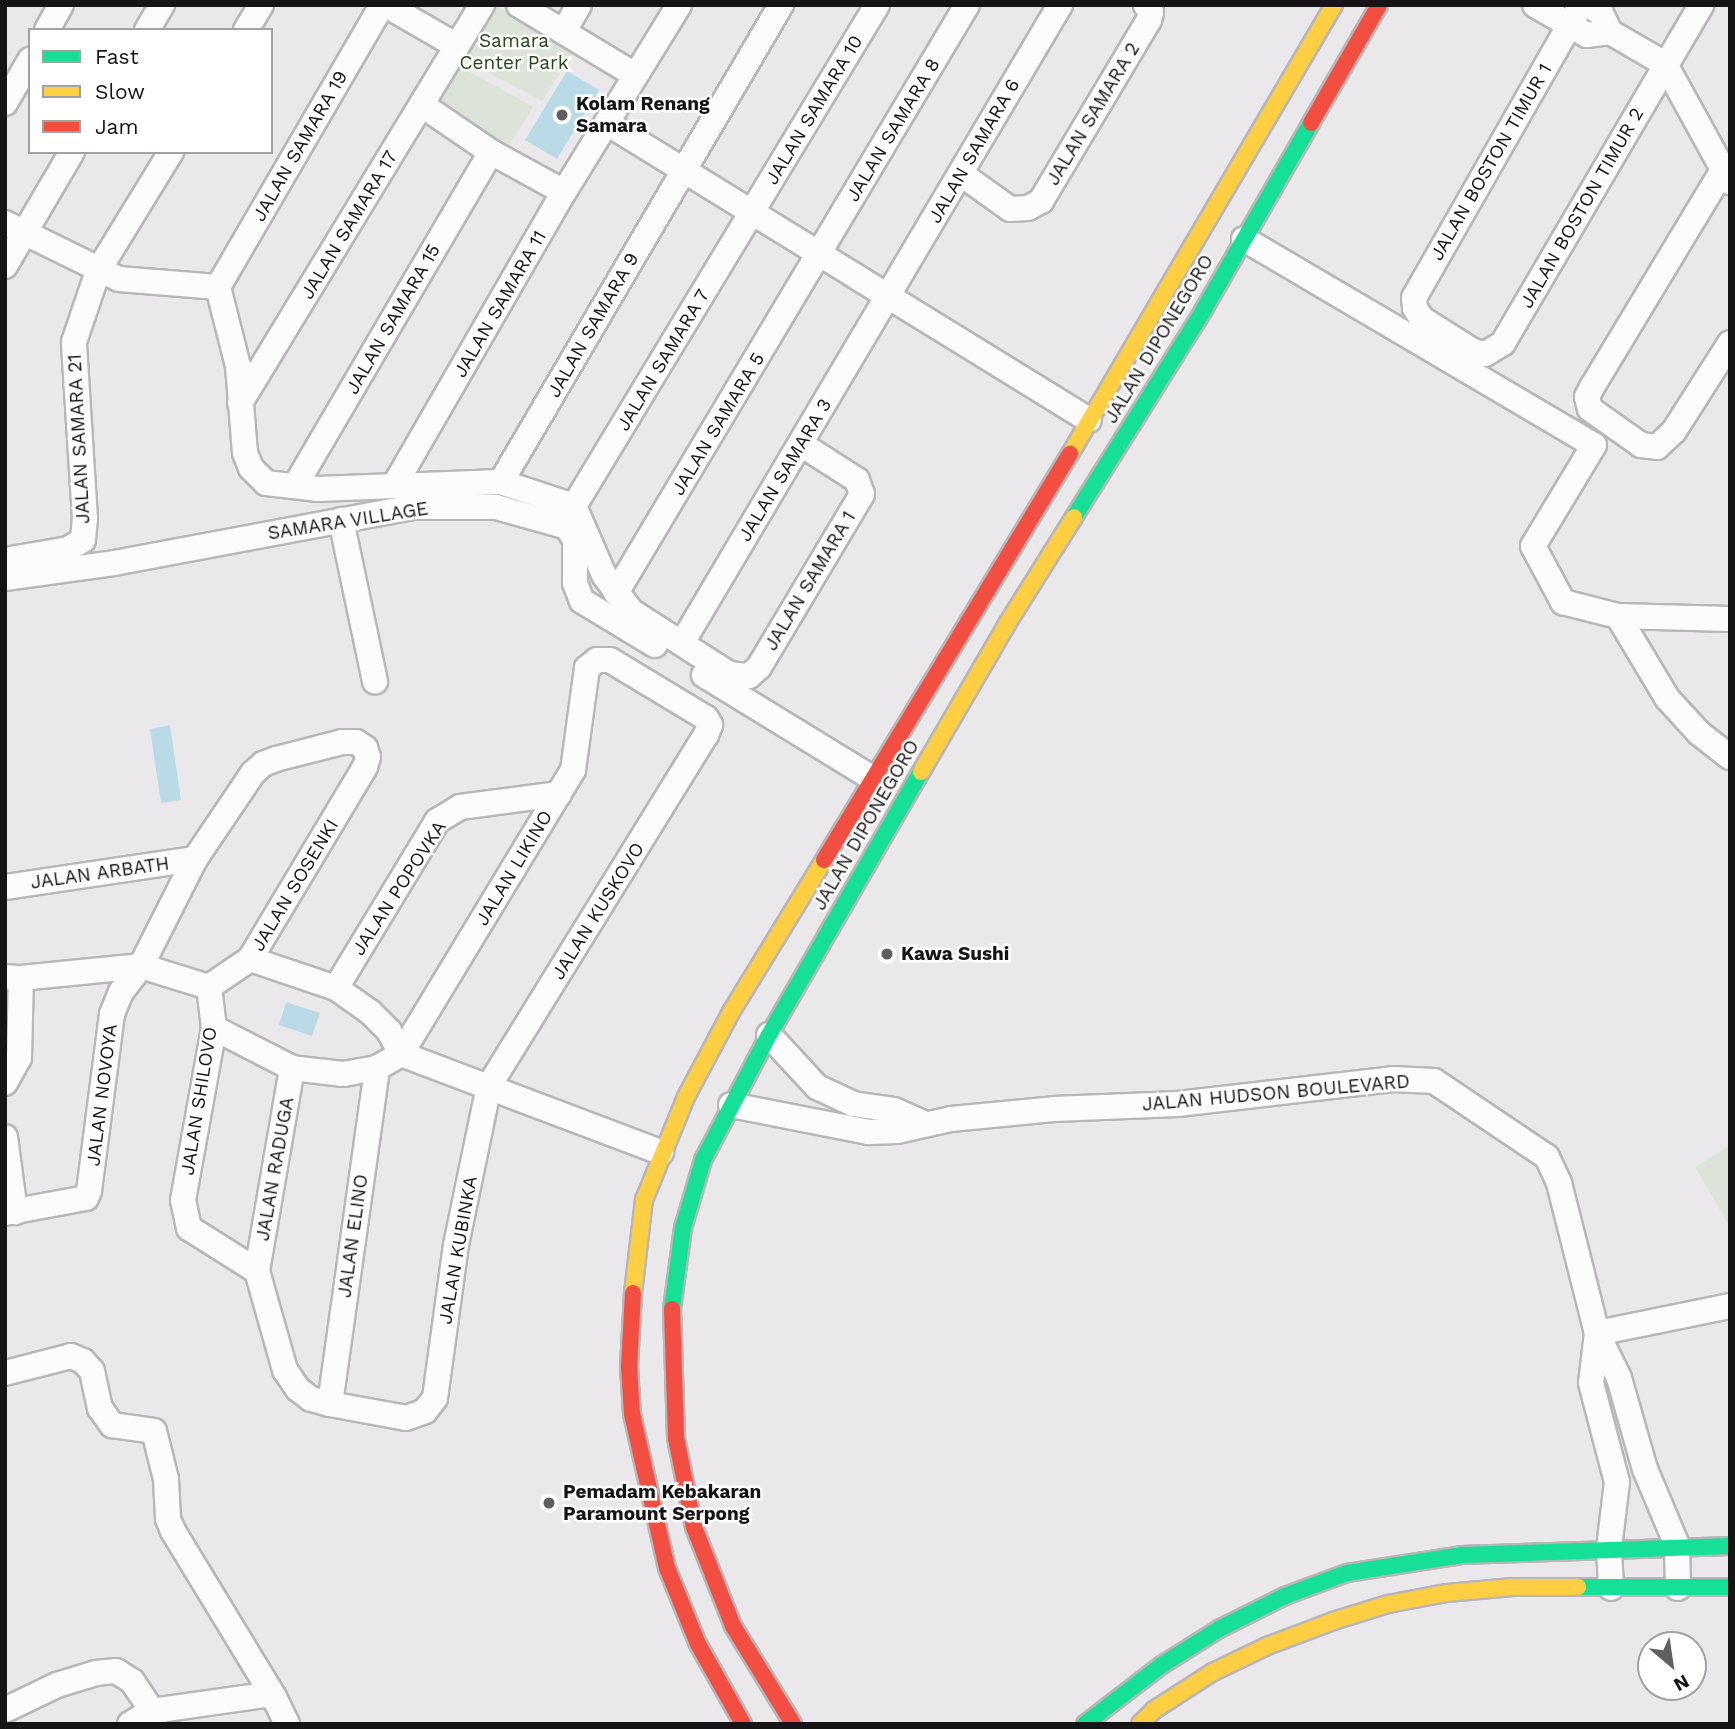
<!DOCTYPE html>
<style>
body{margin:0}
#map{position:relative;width:1735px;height:1729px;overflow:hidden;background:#ebe8ec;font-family:"Work Sans",sans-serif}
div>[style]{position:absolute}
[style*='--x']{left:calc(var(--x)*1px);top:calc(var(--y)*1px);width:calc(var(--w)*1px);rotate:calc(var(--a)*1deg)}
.green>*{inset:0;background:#dce4d9}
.water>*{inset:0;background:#bbdae8}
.roads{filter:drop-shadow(2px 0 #b8b6b8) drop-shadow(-2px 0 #b8b6b8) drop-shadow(0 2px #b8b6b8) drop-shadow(0 -2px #b8b6b8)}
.street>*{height:24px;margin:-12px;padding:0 12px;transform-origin:12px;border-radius:12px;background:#fcfcfc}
.fast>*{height:16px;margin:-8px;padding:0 8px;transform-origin:8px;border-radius:8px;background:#16e098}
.slow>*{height:16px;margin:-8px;padding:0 8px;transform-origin:8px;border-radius:8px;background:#ffcf43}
.jam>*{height:16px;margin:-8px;padding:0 8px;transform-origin:8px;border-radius:8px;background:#f24e42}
.dots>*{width:19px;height:19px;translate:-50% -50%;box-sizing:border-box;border:4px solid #fff;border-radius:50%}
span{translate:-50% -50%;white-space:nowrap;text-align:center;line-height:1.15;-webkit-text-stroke:5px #fff;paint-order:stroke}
.park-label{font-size:19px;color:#244718}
.poi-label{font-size:19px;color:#161416;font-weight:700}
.left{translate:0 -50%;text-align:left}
.street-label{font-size:19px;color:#161416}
.frame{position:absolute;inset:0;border:7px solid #161416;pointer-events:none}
.legend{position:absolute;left:28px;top:28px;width:245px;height:126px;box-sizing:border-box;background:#fff;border:2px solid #a2a1a2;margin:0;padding:9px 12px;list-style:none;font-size:21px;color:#161416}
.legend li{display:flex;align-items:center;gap:14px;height:35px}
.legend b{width:35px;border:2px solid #a2a1a2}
.north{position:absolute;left:1637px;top:1631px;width:70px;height:70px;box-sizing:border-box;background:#fff;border:2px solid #a2a1a2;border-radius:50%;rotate:151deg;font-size:19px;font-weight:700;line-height:28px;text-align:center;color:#161416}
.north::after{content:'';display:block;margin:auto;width:24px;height:32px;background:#615e61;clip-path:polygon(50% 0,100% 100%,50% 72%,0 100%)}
</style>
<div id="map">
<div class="green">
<i style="clip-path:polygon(497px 5px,573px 53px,542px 101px,465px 60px)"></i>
<i style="clip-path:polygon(461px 67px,533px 107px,503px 155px,431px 111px)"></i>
<i style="clip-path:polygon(1730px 1145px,1730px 1227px,1695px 1167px)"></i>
</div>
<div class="water">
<i style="clip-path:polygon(567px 71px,599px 90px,557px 159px,525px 140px)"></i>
<i style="clip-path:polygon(170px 725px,181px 800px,161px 803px,150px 729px)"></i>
<i style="clip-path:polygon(286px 1002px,320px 1013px,312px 1036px,279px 1025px)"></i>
</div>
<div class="roads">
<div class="street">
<i style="--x:386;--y:5;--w:82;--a:30"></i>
<i style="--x:519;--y:5;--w:135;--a:31.1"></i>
<i style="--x:1535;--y:5;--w:60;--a:30"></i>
<i style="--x:1587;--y:35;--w:23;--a:-7"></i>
<i style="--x:1581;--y:5;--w:337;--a:119.7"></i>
<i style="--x:1414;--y:298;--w:10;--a:84"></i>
<i style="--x:1415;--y:308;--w:13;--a:58"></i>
<i style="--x:1422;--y:319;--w:60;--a:32.1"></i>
<i style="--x:1473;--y:351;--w:12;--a:14"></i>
<i style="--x:1485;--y:354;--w:21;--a:-31"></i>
<i style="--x:1503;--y:343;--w:392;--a:-59.6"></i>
<i style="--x:1589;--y:5;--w:14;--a:34"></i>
<i style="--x:1601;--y:13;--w:21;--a:65"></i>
<i style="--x:1610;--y:32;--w:64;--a:30.2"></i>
<i style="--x:1665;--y:64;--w:135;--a:61.2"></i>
<i style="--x:47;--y:30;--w:29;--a:-61"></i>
<i style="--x:147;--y:30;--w:29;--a:-59"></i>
<i style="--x:246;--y:30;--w:29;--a:-59"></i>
<i style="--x:564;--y:31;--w:30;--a:-60"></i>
<i style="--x:5;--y:103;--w:50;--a:-59.8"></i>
<i style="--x:422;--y:105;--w:83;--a:34.3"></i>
<i style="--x:491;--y:152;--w:83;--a:28.7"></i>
<i style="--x:607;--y:123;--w:566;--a:31.64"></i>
<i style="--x:1723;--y:170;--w:253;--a:121.1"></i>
<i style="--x:1592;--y:387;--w:11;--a:117"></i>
<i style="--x:1587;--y:397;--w:12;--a:76"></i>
<i style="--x:1590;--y:409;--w:62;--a:35.2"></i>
<i style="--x:1641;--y:445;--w:16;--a:7"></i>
<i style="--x:1657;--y:447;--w:23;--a:-43"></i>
<i style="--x:1674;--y:431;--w:104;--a:-57.5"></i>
<i style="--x:961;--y:174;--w:60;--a:35.5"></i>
<i style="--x:1010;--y:209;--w:18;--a:-3"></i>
<i style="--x:1028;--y:208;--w:15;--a:-28"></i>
<i style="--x:1041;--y:201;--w:211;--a:-59.2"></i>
<i style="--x:1149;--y:20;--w:8;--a:-76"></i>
<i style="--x:1151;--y:12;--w:9;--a:-126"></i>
<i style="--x:5;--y:223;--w:127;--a:26.2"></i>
<i style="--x:119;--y:279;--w:99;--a:4.6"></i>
<i style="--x:218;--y:287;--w:81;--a:75.8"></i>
<i style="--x:238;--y:366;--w:87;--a:85.4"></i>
<i style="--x:245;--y:453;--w:16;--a:68"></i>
<i style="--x:251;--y:468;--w:21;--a:45"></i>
<i style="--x:266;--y:483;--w:51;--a:6.7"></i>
<i style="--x:317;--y:489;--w:184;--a:-2.2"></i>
<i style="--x:501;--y:482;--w:77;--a:18.2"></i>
<i style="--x:574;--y:506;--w:75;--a:66.5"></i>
<i style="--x:604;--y:575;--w:45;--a:53.1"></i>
<i style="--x:631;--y:611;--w:117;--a:32.7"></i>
<i style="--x:729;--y:674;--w:20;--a:6"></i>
<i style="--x:749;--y:676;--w:13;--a:-42"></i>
<i style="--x:759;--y:667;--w:201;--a:-59.2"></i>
<i style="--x:862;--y:494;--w:15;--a:-110"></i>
<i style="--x:857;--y:480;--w:67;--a:-147.3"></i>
<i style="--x:1244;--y:239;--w:406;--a:30.5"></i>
<i style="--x:1594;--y:445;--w:118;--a:121.1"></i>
<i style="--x:1533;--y:546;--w:64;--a:61.8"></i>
<i style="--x:1563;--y:602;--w:57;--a:14.3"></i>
<i style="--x:1618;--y:616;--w:112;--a:1.5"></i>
<i style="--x:5;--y:266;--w:132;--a:-59.6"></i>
<i style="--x:218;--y:287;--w:326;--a:-59.8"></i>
<i style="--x:240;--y:403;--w:466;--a:-58.7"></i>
<i style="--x:501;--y:482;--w:553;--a:-59.59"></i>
<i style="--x:295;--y:486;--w:387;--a:-59.6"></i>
<i style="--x:394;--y:486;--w:340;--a:-60"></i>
<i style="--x:564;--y:192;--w:220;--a:-58.4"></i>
<i style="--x:574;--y:506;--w:585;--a:-58.83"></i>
<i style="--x:341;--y:520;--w:165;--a:78.1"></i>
<i style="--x:5;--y:560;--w:64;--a:-9.9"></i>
<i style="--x:68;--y:549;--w:17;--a:-31"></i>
<i style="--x:83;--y:540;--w:21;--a:-85"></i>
<i style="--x:85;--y:519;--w:177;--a:-93.6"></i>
<i style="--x:74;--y:342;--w:75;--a:-71.3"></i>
<i style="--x:98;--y:271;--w:140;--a:-58.5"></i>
<i style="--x:5;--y:578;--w:110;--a:-7.8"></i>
<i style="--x:114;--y:563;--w:303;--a:-10.6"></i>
<i style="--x:412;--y:507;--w:84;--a:0"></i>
<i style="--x:496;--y:507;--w:74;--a:15.7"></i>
<i style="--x:567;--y:527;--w:15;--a:58"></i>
<i style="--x:575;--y:540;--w:43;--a:90"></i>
<i style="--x:575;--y:583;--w:19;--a:69"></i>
<i style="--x:582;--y:601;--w:85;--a:31.1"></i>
<i style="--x:616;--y:593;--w:685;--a:-59.17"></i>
<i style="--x:1618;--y:616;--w:96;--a:59.1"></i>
<i style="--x:1667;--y:698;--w:47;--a:47.6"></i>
<i style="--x:1699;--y:733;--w:39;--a:38"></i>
<i style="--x:682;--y:643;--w:742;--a:-59.35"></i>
<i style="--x:704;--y:675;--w:199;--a:31.5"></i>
<i style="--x:5;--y:887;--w:192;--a:-8.4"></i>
<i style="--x:250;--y:959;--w:91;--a:18.6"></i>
<i style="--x:336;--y:988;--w:42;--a:35.2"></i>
<i style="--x:370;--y:1012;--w:27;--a:45"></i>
<i style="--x:389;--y:1031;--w:26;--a:62"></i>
<i style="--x:401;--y:1054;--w:278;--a:20.7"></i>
<i style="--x:5;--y:977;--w:16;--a:4"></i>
<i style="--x:21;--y:978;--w:121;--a:-5.7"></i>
<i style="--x:141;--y:966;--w:71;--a:17.2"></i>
<i style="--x:209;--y:987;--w:41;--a:83"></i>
<i style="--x:214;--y:1028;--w:175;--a:100.2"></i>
<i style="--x:183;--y:1200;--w:29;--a:78"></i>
<i style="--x:189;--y:1228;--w:80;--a:32.3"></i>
<i style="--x:257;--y:1271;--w:103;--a:74.2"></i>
<i style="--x:285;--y:1370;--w:23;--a:56"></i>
<i style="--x:298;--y:1389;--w:16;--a:38"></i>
<i style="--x:311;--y:1399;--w:20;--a:15"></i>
<i style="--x:330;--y:1404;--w:77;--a:10.4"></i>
<i style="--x:406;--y:1418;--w:20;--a:-20"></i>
<i style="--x:425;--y:1411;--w:16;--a:-52"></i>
<i style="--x:435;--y:1398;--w:154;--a:-82.2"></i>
<i style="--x:456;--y:1245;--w:162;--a:-78.3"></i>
<i style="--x:489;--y:1086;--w:413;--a:-58.3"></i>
<i style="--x:706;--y:735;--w:11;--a:-68"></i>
<i style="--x:710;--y:725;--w:8;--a:-120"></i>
<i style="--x:706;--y:718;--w:112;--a:-148.9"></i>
<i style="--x:610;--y:660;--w:13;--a:180"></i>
<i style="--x:597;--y:660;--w:13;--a:141"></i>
<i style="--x:587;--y:668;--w:103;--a:97.8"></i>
<i style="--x:573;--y:770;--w:332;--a:121.2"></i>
<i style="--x:401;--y:1054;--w:28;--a:150"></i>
<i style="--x:377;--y:1068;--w:35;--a:170"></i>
<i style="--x:343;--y:1074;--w:51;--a:-173.3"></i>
<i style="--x:292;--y:1068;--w:88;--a:-152.9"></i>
<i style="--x:336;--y:988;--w:195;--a:-58.8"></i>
<i style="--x:437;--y:821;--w:27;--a:-31"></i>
<i style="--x:460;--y:807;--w:100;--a:-7.5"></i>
<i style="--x:769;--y:1035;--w:71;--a:47.3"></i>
<i style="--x:817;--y:1087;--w:40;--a:25"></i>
<i style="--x:853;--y:1104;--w:41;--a:8.3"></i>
<i style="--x:894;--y:1110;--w:35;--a:24"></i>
<i style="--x:5;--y:1083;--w:29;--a:-61"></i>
<i style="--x:19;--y:1058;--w:80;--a:-88.6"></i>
<i style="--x:731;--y:1105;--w:141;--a:11.1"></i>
<i style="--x:869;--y:1132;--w:28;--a:-2"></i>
<i style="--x:897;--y:1131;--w:55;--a:-12.5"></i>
<i style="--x:951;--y:1119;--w:103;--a:-5.5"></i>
<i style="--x:1054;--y:1109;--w:124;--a:-2.3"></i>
<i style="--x:1178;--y:1104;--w:216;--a:-6.6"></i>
<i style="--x:1393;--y:1079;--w:41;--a:2.8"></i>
<i style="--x:1434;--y:1081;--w:136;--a:33.9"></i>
<i style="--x:1547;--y:1157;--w:29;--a:65"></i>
<i style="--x:1559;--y:1183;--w:155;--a:75.8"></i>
<i style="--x:1597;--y:1333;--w:50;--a:63.9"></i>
<i style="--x:1619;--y:1378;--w:95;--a:74.1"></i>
<i style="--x:1645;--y:1469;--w:82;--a:67.2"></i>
<i style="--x:1677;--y:1545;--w:43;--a:88.7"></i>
<i style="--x:5;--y:1137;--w:76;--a:82.4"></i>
<i style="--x:5;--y:1213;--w:82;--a:-10.5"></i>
<i style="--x:86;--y:1198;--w:8;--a:-67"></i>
<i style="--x:89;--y:1191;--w:178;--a:-82.6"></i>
<i style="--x:112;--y:1014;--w:24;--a:-68"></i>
<i style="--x:121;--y:992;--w:33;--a:-52"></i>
<i style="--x:141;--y:966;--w:120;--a:-63.2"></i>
<i style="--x:195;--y:859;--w:104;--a:-56"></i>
<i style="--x:253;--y:773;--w:13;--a:-42"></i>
<i style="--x:263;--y:764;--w:14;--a:-21"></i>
<i style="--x:276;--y:759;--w:68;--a:-14.4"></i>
<i style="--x:342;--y:742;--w:14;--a:0"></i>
<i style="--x:356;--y:742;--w:11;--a:34"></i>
<i style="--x:365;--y:748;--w:9;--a:72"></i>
<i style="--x:368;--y:757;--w:10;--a:107"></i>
<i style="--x:365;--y:767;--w:224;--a:120.9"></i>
<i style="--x:250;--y:959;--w:50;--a:145.7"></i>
<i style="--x:257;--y:1271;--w:206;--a:-80.2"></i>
<i style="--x:1597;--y:1333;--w:50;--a:96.8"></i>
<i style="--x:1591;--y:1383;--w:102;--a:75.3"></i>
<i style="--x:1617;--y:1482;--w:66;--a:96.9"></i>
<i style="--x:1609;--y:1548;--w:40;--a:87.1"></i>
<i style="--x:1597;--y:1333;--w:136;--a:-11.5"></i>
<i style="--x:5;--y:1373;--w:68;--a:-14.4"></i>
<i style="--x:71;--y:1356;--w:13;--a:23"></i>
<i style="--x:83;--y:1361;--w:13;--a:48"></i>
<i style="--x:92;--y:1371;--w:38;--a:78"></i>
<i style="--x:100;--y:1408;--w:21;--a:55"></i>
<i style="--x:112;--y:1425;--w:42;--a:8.1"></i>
<i style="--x:154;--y:1431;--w:49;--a:76"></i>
<i style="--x:166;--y:1479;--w:40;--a:87.1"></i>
<i style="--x:168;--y:1519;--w:13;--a:67"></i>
<i style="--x:173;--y:1531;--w:194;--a:58.7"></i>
<i style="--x:330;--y:1404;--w:339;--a:-82"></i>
<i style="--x:5;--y:1710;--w:58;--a:-25.7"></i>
<i style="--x:57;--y:1685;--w:41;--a:-17.1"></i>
<i style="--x:96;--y:1673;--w:20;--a:-6"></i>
<i style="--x:116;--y:1671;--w:19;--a:32"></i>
<i style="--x:132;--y:1681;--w:36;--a:56"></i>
<i style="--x:152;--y:1711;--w:113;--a:-8.1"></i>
<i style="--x:264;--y:1695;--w:10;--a:11"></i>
<i style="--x:274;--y:1697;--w:30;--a:64"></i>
<i style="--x:130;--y:1724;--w:26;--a:-31"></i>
<i style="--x:152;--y:1711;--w:13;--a:81"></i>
</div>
<div class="fast">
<i style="--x:1074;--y:517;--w:243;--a:-57.9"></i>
<i style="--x:1203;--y:311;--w:217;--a:-60.1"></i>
<i style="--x:672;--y:1309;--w:82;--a:-82.3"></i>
<i style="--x:683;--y:1228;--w:71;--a:-73.6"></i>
<i style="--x:703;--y:1160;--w:141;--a:-62.2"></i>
<i style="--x:769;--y:1035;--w:304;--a:-60"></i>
<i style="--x:1578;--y:1587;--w:152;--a:0"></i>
<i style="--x:1085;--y:1724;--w:97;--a:-37.5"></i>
<i style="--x:1162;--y:1665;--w:67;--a:-32.3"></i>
<i style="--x:1219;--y:1629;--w:74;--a:-26.6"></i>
<i style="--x:1285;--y:1596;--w:66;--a:-20.4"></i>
<i style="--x:1347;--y:1573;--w:116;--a:-8.9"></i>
<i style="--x:1462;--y:1555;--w:268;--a:-1.9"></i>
</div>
<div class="slow">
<i style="--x:1070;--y:454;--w:521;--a:-59.55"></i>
<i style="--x:921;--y:772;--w:171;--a:-59.8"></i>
<i style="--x:1007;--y:624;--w:126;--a:-57.9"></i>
<i style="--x:633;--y:1293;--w:94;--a:-83.3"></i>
<i style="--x:644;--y:1200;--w:111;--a:-67.8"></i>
<i style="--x:686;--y:1097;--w:96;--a:-62.1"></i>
<i style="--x:731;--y:1012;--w:178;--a:-58.5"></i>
<i style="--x:1140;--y:1724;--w:20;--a:-45"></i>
<i style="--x:1154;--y:1710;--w:70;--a:-32.8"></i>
<i style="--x:1213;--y:1672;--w:60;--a:-25.7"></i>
<i style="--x:1267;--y:1646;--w:71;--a:-20.7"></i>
<i style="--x:1333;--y:1621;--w:58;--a:-17.2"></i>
<i style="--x:1388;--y:1604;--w:60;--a:-10.6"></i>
<i style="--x:1447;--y:1593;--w:66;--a:-5.2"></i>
<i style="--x:1513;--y:1587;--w:65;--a:0"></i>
</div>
<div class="jam">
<i style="--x:1311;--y:123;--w:136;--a:-60"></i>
<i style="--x:824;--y:860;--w:475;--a:-58.8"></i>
<i style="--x:633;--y:1293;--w:74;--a:93.1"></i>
<i style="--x:629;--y:1367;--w:47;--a:86.3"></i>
<i style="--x:632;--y:1414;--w:158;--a:77.2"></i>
<i style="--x:667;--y:1568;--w:82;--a:67.8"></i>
<i style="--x:698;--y:1644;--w:92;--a:60.6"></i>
<i style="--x:672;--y:1309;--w:129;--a:88.2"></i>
<i style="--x:676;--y:1438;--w:91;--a:78.6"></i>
<i style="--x:694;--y:1527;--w:106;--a:68.5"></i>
<i style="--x:733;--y:1626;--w:115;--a:58.5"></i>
</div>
</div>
<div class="dots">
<i style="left:562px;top:115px;background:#615e61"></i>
<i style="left:887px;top:954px;background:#615e61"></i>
<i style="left:549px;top:1503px;background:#615e61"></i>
</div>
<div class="park-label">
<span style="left:514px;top:52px">Samara<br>Center Park</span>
</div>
<div class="poi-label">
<span class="left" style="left:576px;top:115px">Kolam Renang<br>Samara</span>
<span class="left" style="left:901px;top:954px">Kawa Sushi</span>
<span class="left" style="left:563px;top:1503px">Pemadam Kebakaran<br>Paramount Serpong</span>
</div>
<div class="street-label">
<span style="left:814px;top:110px;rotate:-59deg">JALAN SAMARA 10</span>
<span style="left:1093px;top:114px;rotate:-59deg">JALAN SAMARA 2</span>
<span style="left:893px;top:130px;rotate:-59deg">JALAN SAMARA 8</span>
<span style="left:300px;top:146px;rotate:-60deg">JALAN SAMARA 19</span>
<span style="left:974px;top:151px;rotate:-60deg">JALAN SAMARA 6</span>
<span style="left:1491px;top:162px;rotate:-60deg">JALAN BOSTON TIMUR 1</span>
<span style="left:1582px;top:208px;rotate:-60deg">JALAN BOSTON TIMUR 2</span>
<span style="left:349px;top:225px;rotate:-59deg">JALAN SAMARA 17</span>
<span style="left:500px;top:304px;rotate:-60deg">JALAN SAMARA 11</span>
<span style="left:393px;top:319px;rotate:-60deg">JALAN SAMARA 15</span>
<span style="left:593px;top:325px;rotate:-60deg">JALAN SAMARA 9</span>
<span style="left:1159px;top:339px;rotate:-59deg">JALAN DIPONEGORO</span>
<span style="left:663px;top:360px;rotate:-59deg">JALAN SAMARA 7</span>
<span style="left:718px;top:424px;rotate:-59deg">JALAN SAMARA 5</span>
<span style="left:79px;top:439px;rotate:-93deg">JALAN SAMARA 21</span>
<span style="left:785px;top:470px;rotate:-59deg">JALAN SAMARA 3</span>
<span style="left:348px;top:521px;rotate:-9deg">SAMARA VILLAGE</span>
<span style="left:810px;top:581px;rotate:-59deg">JALAN SAMARA 1</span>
<span style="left:866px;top:825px;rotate:-60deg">JALAN DIPONEGORO</span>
<span style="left:514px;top:868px;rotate:-59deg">JALAN LIKINO</span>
<span style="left:100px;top:873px;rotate:-8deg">JALAN ARBATH</span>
<span style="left:295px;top:885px;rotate:-59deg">JALAN SOSENKI</span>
<span style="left:399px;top:888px;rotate:-57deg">JALAN POPOVKA</span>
<span style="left:598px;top:911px;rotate:-58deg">JALAN KUSKOVO</span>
<span style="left:1276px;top:1093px;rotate:-5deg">JALAN HUDSON BOULEVARD</span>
<span style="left:102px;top:1095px;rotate:-83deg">JALAN NOVOYA</span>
<span style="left:199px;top:1101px;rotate:-81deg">JALAN SHILOVO</span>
<span style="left:275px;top:1169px;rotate:-80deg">JALAN RADUGA</span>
<span style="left:353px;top:1236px;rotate:-82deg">JALAN ELINO</span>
<span style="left:458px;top:1250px;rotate:-80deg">JALAN KUBINKA</span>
</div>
<div class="frame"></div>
<ul class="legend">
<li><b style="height:9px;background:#16e098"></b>Fast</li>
<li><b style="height:9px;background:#ffcf43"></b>Slow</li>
<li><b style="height:9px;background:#f24e42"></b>Jam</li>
</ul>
<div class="north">N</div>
</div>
